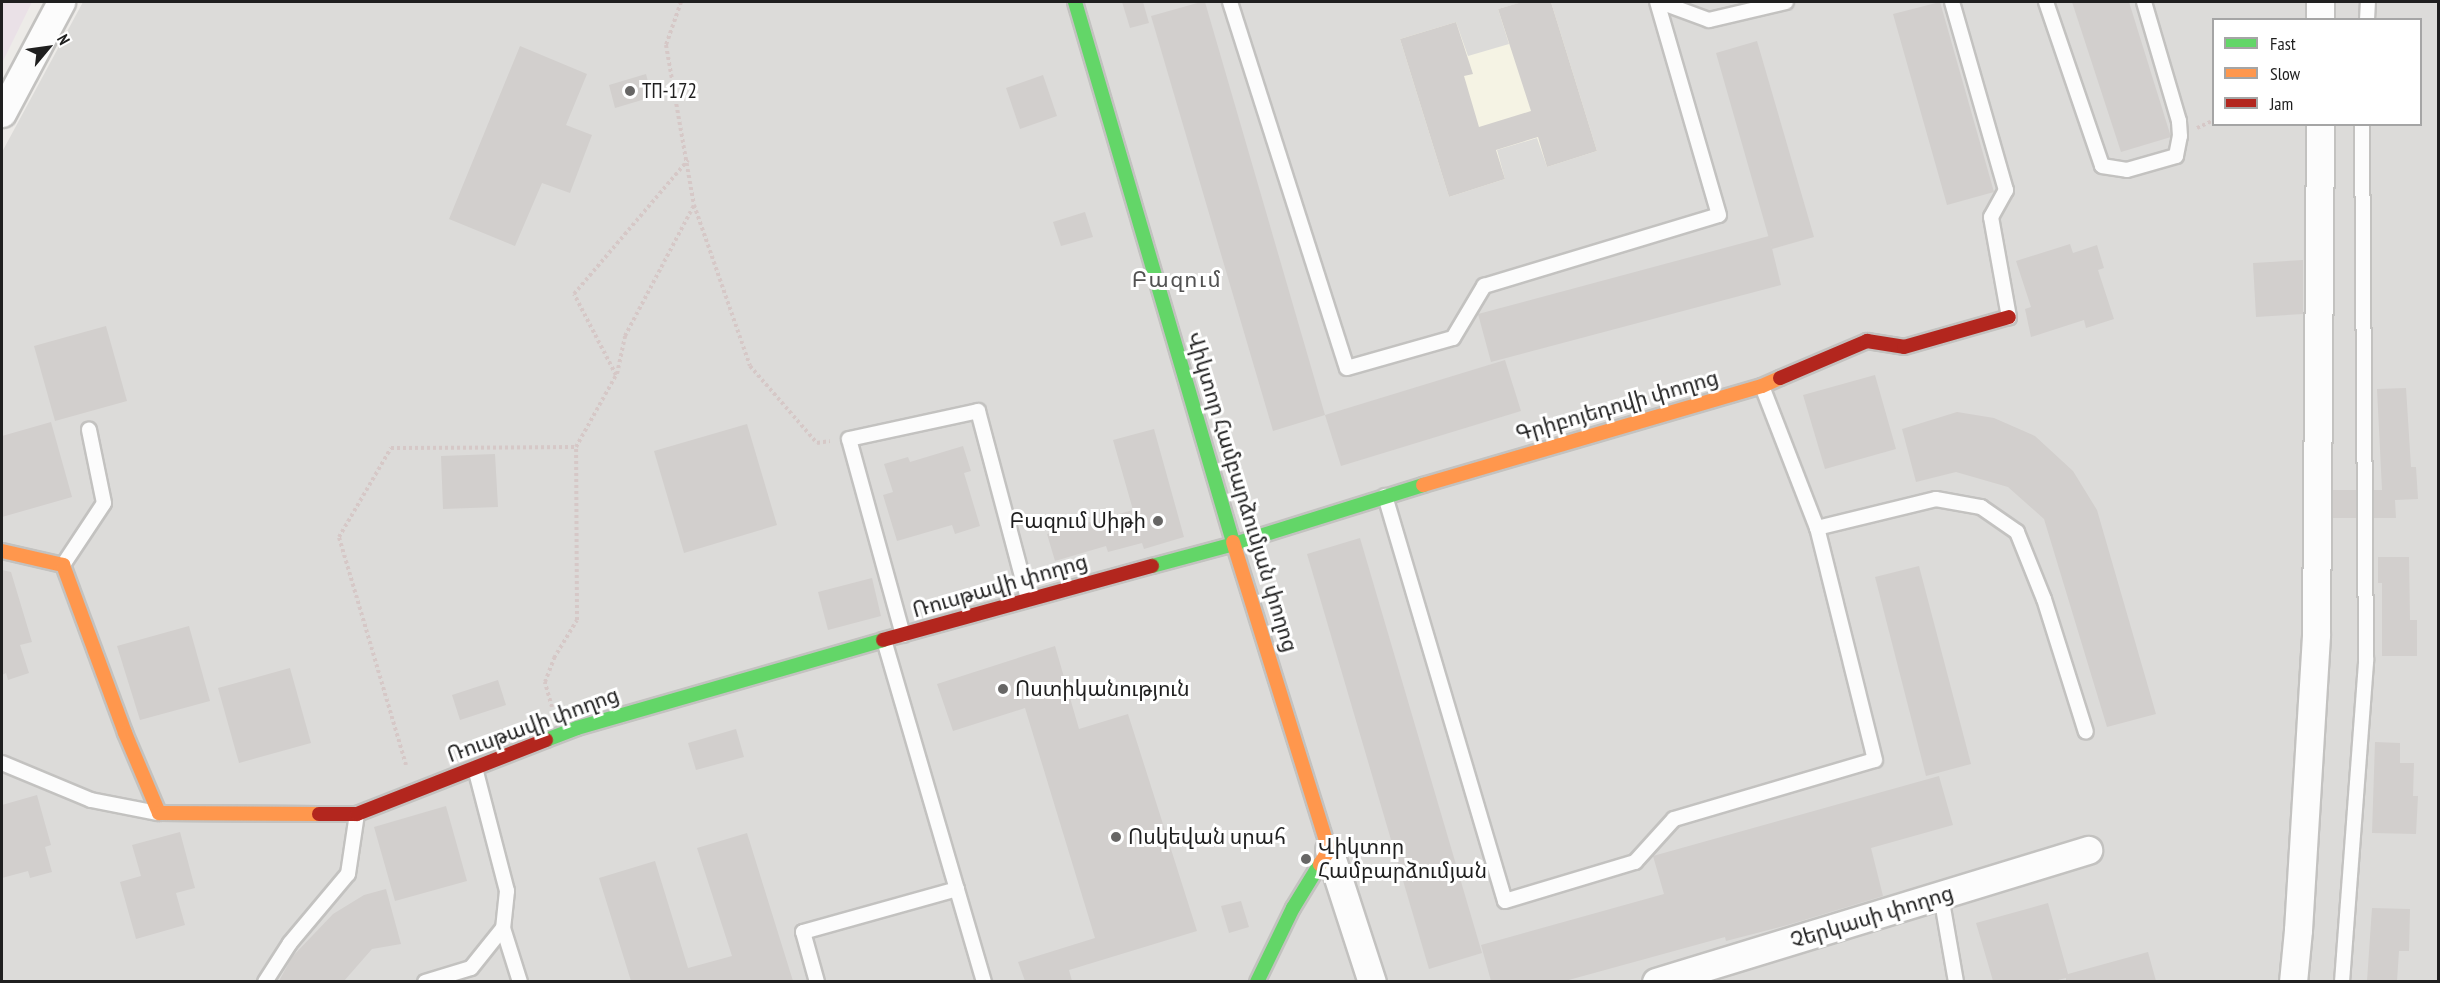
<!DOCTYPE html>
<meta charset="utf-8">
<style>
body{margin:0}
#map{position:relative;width:2440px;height:983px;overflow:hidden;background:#edebe8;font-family:"PT Sans Narrow","Noto Sans Armenian",sans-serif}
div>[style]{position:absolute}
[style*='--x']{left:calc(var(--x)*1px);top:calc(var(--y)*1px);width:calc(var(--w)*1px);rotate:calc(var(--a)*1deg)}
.residential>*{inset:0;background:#dcdbd9}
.industrial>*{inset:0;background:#eae1e7}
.education>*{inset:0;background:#f5f3e4}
.building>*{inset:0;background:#d2cfcd}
.path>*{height:4px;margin-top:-2px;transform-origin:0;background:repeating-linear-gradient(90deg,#d6c8c7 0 3px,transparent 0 6px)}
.roads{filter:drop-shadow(2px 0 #c3c2c0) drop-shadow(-2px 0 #c3c2c0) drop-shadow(0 2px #c3c2c0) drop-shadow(0 -2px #c3c2c0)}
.lane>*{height:14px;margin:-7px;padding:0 7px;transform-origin:7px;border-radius:7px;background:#fcfcfc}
.street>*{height:27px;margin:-13.5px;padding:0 13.5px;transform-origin:13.5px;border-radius:13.5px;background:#fcfcfc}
.fast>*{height:14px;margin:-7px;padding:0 7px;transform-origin:7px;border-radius:7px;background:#63d668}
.slow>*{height:14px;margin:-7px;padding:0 7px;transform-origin:7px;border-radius:7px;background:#ff974d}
.jam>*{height:14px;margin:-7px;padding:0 7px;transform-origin:7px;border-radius:7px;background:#b3261e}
.dots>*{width:16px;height:16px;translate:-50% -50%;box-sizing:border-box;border:3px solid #fff;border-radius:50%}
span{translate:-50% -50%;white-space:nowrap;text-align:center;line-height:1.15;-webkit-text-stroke:6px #fff;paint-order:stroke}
.poi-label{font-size:21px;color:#1f1f1f}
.left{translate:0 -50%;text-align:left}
.right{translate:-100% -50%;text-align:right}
.street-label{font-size:21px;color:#1f1f1f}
.neighbourhood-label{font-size:22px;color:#525252;letter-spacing:1.5px}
.frame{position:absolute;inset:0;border:3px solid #1f1f1f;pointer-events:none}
.legend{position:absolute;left:2212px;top:18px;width:210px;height:108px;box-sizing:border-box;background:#fff;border:2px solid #a5a5a5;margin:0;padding:8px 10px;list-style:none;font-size:18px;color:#1f1f1f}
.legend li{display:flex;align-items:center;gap:12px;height:30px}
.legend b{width:30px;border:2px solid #a5a5a5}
.north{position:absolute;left:18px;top:18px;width:60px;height:60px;-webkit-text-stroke:4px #fff;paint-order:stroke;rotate:61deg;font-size:16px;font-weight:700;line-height:24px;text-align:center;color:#1f1f1f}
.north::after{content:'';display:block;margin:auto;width:21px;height:27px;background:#1f1f1f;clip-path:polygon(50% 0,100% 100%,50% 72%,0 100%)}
</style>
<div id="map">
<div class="residential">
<i style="clip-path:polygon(evenodd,83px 2px,2438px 2px,2438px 981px,2px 982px,2px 152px,83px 2px,2214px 20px,2420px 20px,2420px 124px,2214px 124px,2214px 20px)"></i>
</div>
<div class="industrial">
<i style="clip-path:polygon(2px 2px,32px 2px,2px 63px)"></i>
</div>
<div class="education">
<i style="clip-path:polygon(1523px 2px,1551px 2px,1597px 151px,1547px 167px,1537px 138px,1497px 150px,1505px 179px,1449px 197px,1400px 39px,1456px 22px,1468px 56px,1509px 44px,1498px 9px)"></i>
</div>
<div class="building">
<i style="clip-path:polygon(1122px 2px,1143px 2px,1149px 23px,1130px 28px)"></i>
<i style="clip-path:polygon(1201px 2px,1205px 2px,1325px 415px,1273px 431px,1151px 16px)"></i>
<i style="clip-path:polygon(1522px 2px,1551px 2px,1597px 151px,1547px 167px,1538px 137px,1496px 150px,1505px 179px,1449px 197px,1400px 39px,1456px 22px,1473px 74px,1464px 76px,1479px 127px,1531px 111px,1498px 9px)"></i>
<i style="clip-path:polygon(1940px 2px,1994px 192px,1947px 205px,1893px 14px)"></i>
<i style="clip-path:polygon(2072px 2px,2129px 2px,2171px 137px,2121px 152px)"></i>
<i style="clip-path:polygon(1757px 41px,1814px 237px,1772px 249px,1716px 53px)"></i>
<i style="clip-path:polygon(520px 46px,587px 74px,566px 125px,592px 135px,570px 193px,542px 183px,515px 246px,449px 219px)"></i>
<i style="clip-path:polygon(646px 74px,652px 97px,615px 108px,609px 85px)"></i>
<i style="clip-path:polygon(1043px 75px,1057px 116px,1020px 129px,1006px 88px)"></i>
<i style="clip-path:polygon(1085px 212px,1093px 237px,1061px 246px,1053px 222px)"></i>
<i style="clip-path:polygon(1769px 236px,1781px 285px,1491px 362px,1478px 314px)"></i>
<i style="clip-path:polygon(2070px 244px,2073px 253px,2097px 245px,2104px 268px,2098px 270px,2114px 319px,2086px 328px,2084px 320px,2031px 337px,2025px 309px,2031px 307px,2016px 261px)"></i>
<i style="clip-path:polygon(2303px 260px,2303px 314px,2256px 317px,2253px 263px)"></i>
<i style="clip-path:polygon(106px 326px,127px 401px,55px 421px,34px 346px)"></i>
<i style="clip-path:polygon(1505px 360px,1521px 411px,1341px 466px,1325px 415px)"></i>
<i style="clip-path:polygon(1875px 375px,1896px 449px,1825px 469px,1803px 395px)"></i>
<i style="clip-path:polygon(2406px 388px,2411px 467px,2416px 467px,2418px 499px,2395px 500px,2396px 518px,2374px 518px,2374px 490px,2382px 490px,2377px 389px)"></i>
<i style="clip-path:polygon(1957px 412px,1994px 418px,2035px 436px,2073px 471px,2097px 510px,2156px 714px,2107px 727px,2044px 519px,2008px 487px,1956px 472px,1916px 482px,1902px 429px)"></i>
<i style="clip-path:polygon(51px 422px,72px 497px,2px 517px,2px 436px)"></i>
<i style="clip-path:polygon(747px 424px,777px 525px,684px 553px,654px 451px)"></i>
<i style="clip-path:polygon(1154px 429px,1184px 537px,1144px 549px,1142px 543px,1108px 552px,1106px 546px,1055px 561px,1047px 534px,1133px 510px,1113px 440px)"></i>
<i style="clip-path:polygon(963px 446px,971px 471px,964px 473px,980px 526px,955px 534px,952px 525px,897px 541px,883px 495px,893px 492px,884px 464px,908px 457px,910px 462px)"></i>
<i style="clip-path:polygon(495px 454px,498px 507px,443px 509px,441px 456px)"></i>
<i style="clip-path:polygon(2333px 490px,2356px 490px,2356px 518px,2333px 518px)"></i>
<i style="clip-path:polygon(1360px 538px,1482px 953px,1429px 969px,1307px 554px)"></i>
<i style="clip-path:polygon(2378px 557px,2409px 557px,2410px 620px,2417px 620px,2417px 656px,2382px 656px,2382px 583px,2378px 583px)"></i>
<i style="clip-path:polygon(1919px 566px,1971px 764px,1926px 776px,1875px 577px)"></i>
<i style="clip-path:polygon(2px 570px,11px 572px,32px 642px,20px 645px,29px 673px,8px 680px,6px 673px,2px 675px)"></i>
<i style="clip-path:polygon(872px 578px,881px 616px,828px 630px,818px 592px)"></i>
<i style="clip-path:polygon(189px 626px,210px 701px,140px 720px,117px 646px)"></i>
<i style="clip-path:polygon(1055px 646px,1079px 729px,1128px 714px,1197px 931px,1069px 970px,1072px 981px,1025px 981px,1018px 962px,1095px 938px,1025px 708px,953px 731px,937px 684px)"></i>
<i style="clip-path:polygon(290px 668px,311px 743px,239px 763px,218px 688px)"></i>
<i style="clip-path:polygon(498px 680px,506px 705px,460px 720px,452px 695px)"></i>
<i style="clip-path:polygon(736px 729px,744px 757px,696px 770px,688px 743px)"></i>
<i style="clip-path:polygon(2375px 742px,2400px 743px,2400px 763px,2414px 763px,2413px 796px,2418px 796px,2416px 834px,2372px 833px)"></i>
<i style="clip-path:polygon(1939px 776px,1953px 825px,1871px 848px,1883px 896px,1791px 924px,1726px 941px,1725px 937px,1565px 981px,1491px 981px,1481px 945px,1664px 894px,1653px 856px)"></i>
<i style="clip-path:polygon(37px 795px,51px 845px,45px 847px,52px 872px,30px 878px,28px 871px,2px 878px,2px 805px)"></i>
<i style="clip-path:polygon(446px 806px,467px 881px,395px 901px,374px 827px)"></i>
<i style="clip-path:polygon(180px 832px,195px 888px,176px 893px,185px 925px,136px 939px,120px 882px,141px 876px,132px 845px)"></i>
<i style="clip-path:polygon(747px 833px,793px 981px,631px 981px,599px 878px,655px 861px,688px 968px,732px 956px,697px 848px)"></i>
<i style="clip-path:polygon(386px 889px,401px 944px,372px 949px,344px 981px,279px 981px,292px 957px,333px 914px,364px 895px)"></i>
<i style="clip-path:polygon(1241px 901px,1249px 927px,1229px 933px,1221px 906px)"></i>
<i style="clip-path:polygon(2048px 903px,2068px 974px,2148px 952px,2156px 981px,2066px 981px,2066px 978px,2054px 981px,1993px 981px,1976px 923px)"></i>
<i style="clip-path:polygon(2372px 908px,2410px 909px,2409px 951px,2399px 951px,2397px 981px,2367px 981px)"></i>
</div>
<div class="path">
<i style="--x:681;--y:2;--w:46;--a:109.2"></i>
<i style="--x:666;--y:45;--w:162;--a:80.1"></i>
<i style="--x:694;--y:205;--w:170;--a:70.8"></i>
<i style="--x:750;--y:366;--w:102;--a:49"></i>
<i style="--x:817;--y:443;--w:13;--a:-9"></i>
<i style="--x:2197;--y:128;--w:19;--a:-25"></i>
<i style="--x:617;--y:374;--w:39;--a:-78"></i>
<i style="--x:625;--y:336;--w:148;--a:-62.2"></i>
<i style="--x:552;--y:707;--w:26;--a:-106"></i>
<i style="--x:545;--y:682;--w:26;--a:-69"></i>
<i style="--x:554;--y:658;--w:44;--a:-58.8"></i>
<i style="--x:577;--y:620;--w:173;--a:-90.3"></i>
<i style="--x:406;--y:765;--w:238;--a:-106.4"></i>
<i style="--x:339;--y:537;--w:103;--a:-59.7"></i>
<i style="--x:391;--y:448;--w:185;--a:-0.3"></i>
<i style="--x:576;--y:447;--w:82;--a:-60.9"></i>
<i style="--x:616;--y:375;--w:91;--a:-117.4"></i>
<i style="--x:574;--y:294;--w:176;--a:-49.6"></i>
</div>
<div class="roads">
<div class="lane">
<i style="--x:1230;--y:2;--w:384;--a:72.3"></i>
<i style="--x:1347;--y:368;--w:110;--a:-15.8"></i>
<i style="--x:1453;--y:338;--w:61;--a:-59.2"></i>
<i style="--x:1484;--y:286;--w:245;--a:-16.8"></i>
<i style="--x:1719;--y:215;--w:222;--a:-106.2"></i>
<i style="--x:1660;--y:2;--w:52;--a:20.2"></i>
<i style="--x:1709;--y:20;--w:79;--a:-13.2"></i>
<i style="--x:1952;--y:2;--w:196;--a:74"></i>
<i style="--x:2006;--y:190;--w:31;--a:119"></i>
<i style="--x:1991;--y:217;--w:102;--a:79.8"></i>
<i style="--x:2046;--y:2;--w:173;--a:71.1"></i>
<i style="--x:2102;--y:166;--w:25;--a:9"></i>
<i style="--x:2127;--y:170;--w:51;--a:-15.9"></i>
<i style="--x:2176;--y:156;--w:20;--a:-79"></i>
<i style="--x:2180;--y:136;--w:15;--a:-94"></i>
<i style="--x:2179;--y:121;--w:124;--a:-106.4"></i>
<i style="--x:2367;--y:20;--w:18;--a:-87"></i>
<i style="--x:1385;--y:496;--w:422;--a:73.5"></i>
<i style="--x:1505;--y:901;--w:136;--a:-16.7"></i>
<i style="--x:1635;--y:862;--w:58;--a:-47.8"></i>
<i style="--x:1674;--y:819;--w:209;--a:-16.4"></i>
<i style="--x:1875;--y:760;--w:239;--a:-104"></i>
<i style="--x:1817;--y:528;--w:152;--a:-111.2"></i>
<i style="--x:1817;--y:528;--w:122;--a:-13.7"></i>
<i style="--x:1936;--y:499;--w:46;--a:10.1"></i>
<i style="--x:1981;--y:507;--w:44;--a:34.8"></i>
<i style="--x:2017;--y:532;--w:72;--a:68.1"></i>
<i style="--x:2044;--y:599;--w:139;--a:72.5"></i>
<i style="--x:63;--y:565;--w:74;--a:-56.5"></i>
<i style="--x:104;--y:503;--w:75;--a:-101.6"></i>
<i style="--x:903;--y:635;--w:203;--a:-105.4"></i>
<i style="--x:849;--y:439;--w:132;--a:-12.2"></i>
<i style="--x:978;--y:411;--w:195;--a:75.1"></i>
<i style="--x:884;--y:640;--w:356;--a:73.7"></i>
<i style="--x:2;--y:763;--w:96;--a:22.6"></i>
<i style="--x:91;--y:800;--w:67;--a:11.1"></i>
<i style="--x:475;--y:768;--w:127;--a:75.4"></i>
<i style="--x:507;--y:891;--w:37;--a:96"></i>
<i style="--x:503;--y:928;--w:57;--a:72.5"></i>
<i style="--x:1941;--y:896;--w:87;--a:80.1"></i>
<i style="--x:265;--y:982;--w:46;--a:-57.3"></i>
<i style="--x:290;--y:943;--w:90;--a:-50"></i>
<i style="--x:348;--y:874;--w:61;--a:-81.5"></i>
<i style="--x:425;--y:982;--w:48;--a:-16.9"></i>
<i style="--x:471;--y:968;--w:51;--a:-51.3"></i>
<i style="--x:817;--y:982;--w:52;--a:-105.6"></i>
<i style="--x:803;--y:932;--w:160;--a:-15.6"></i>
<i style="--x:2342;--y:982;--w:323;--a:-85.7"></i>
<i style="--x:2366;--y:660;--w:536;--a:-90.43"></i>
</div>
<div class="street">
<i style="--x:2320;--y:2;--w:18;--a:90"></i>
<i style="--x:2;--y:113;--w:126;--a:-62"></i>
<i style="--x:1329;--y:850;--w:139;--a:72"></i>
<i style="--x:1656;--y:982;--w:452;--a:-17"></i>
<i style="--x:2293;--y:982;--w:52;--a:-84.5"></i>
<i style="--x:2298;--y:930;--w:297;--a:-86.5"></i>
<i style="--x:2316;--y:634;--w:510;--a:-89.55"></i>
</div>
<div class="fast">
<i style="--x:1075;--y:2;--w:563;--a:73.69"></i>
<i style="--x:1152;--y:566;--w:85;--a:-15"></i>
<i style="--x:1234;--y:544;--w:198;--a:-17.3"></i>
<i style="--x:546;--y:740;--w:33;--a:-21"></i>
<i style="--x:577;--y:728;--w:318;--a:-16"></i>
<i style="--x:1257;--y:982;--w:82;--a:-64.1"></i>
<i style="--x:1293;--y:908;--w:52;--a:-58.5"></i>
</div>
<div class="slow">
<i style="--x:1423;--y:485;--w:353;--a:-16.3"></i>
<i style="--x:1762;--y:386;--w:20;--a:-24"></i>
<i style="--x:1233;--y:542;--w:323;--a:72.7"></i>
<i style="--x:1329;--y:850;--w:17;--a:123"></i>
<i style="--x:2;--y:551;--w:63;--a:12.9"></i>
<i style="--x:63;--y:565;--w:179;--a:69.7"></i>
<i style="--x:125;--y:733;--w:87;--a:67"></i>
<i style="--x:159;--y:813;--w:160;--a:0.4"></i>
</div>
<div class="jam">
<i style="--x:1780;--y:378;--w:95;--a:-23"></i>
<i style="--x:1867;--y:341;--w:37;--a:9"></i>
<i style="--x:1904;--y:347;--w:109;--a:-15.9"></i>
<i style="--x:883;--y:640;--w:279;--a:-15.4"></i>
<i style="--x:319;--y:814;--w:38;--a:0"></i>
<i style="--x:357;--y:814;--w:203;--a:-21.4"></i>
</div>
</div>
<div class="dots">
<i style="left:630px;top:91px;background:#676665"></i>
<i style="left:1158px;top:521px;background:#676665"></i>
<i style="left:1003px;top:689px;background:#676665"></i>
<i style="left:1116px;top:837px;background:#676665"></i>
<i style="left:1306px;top:859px;background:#676665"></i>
</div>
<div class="poi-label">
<span class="left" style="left:642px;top:91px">ТП-172</span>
<span class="right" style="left:1146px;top:521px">Բազում Սիթի</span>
<span class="left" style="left:1015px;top:689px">Ոստիկանություն</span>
<span class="left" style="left:1128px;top:837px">Ոսկեվան սրահ</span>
<span class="left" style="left:1318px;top:859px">Վիկտոր<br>Համբարձումյան</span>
</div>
<div class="street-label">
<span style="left:1617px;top:406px;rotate:-16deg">Գրիբոյեդովի փողոց</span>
<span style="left:1242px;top:492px;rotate:73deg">Վիկտոր Համբարձումյան փողոց</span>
<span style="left:1000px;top:586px;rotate:-16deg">Ռուսթավի փողոց</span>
<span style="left:533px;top:725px;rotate:-20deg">Ռուսթավի փողոց</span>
<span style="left:1872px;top:917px;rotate:-17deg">Չերկասի փողոց</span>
</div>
<div class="neighbourhood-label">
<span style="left:1177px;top:280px">Բազում</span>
</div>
<div class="frame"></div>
<ul class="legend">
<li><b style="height:8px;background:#63d668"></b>Fast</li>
<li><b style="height:8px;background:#ff974d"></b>Slow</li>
<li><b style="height:8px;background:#b3261e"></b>Jam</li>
</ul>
<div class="north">N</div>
</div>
